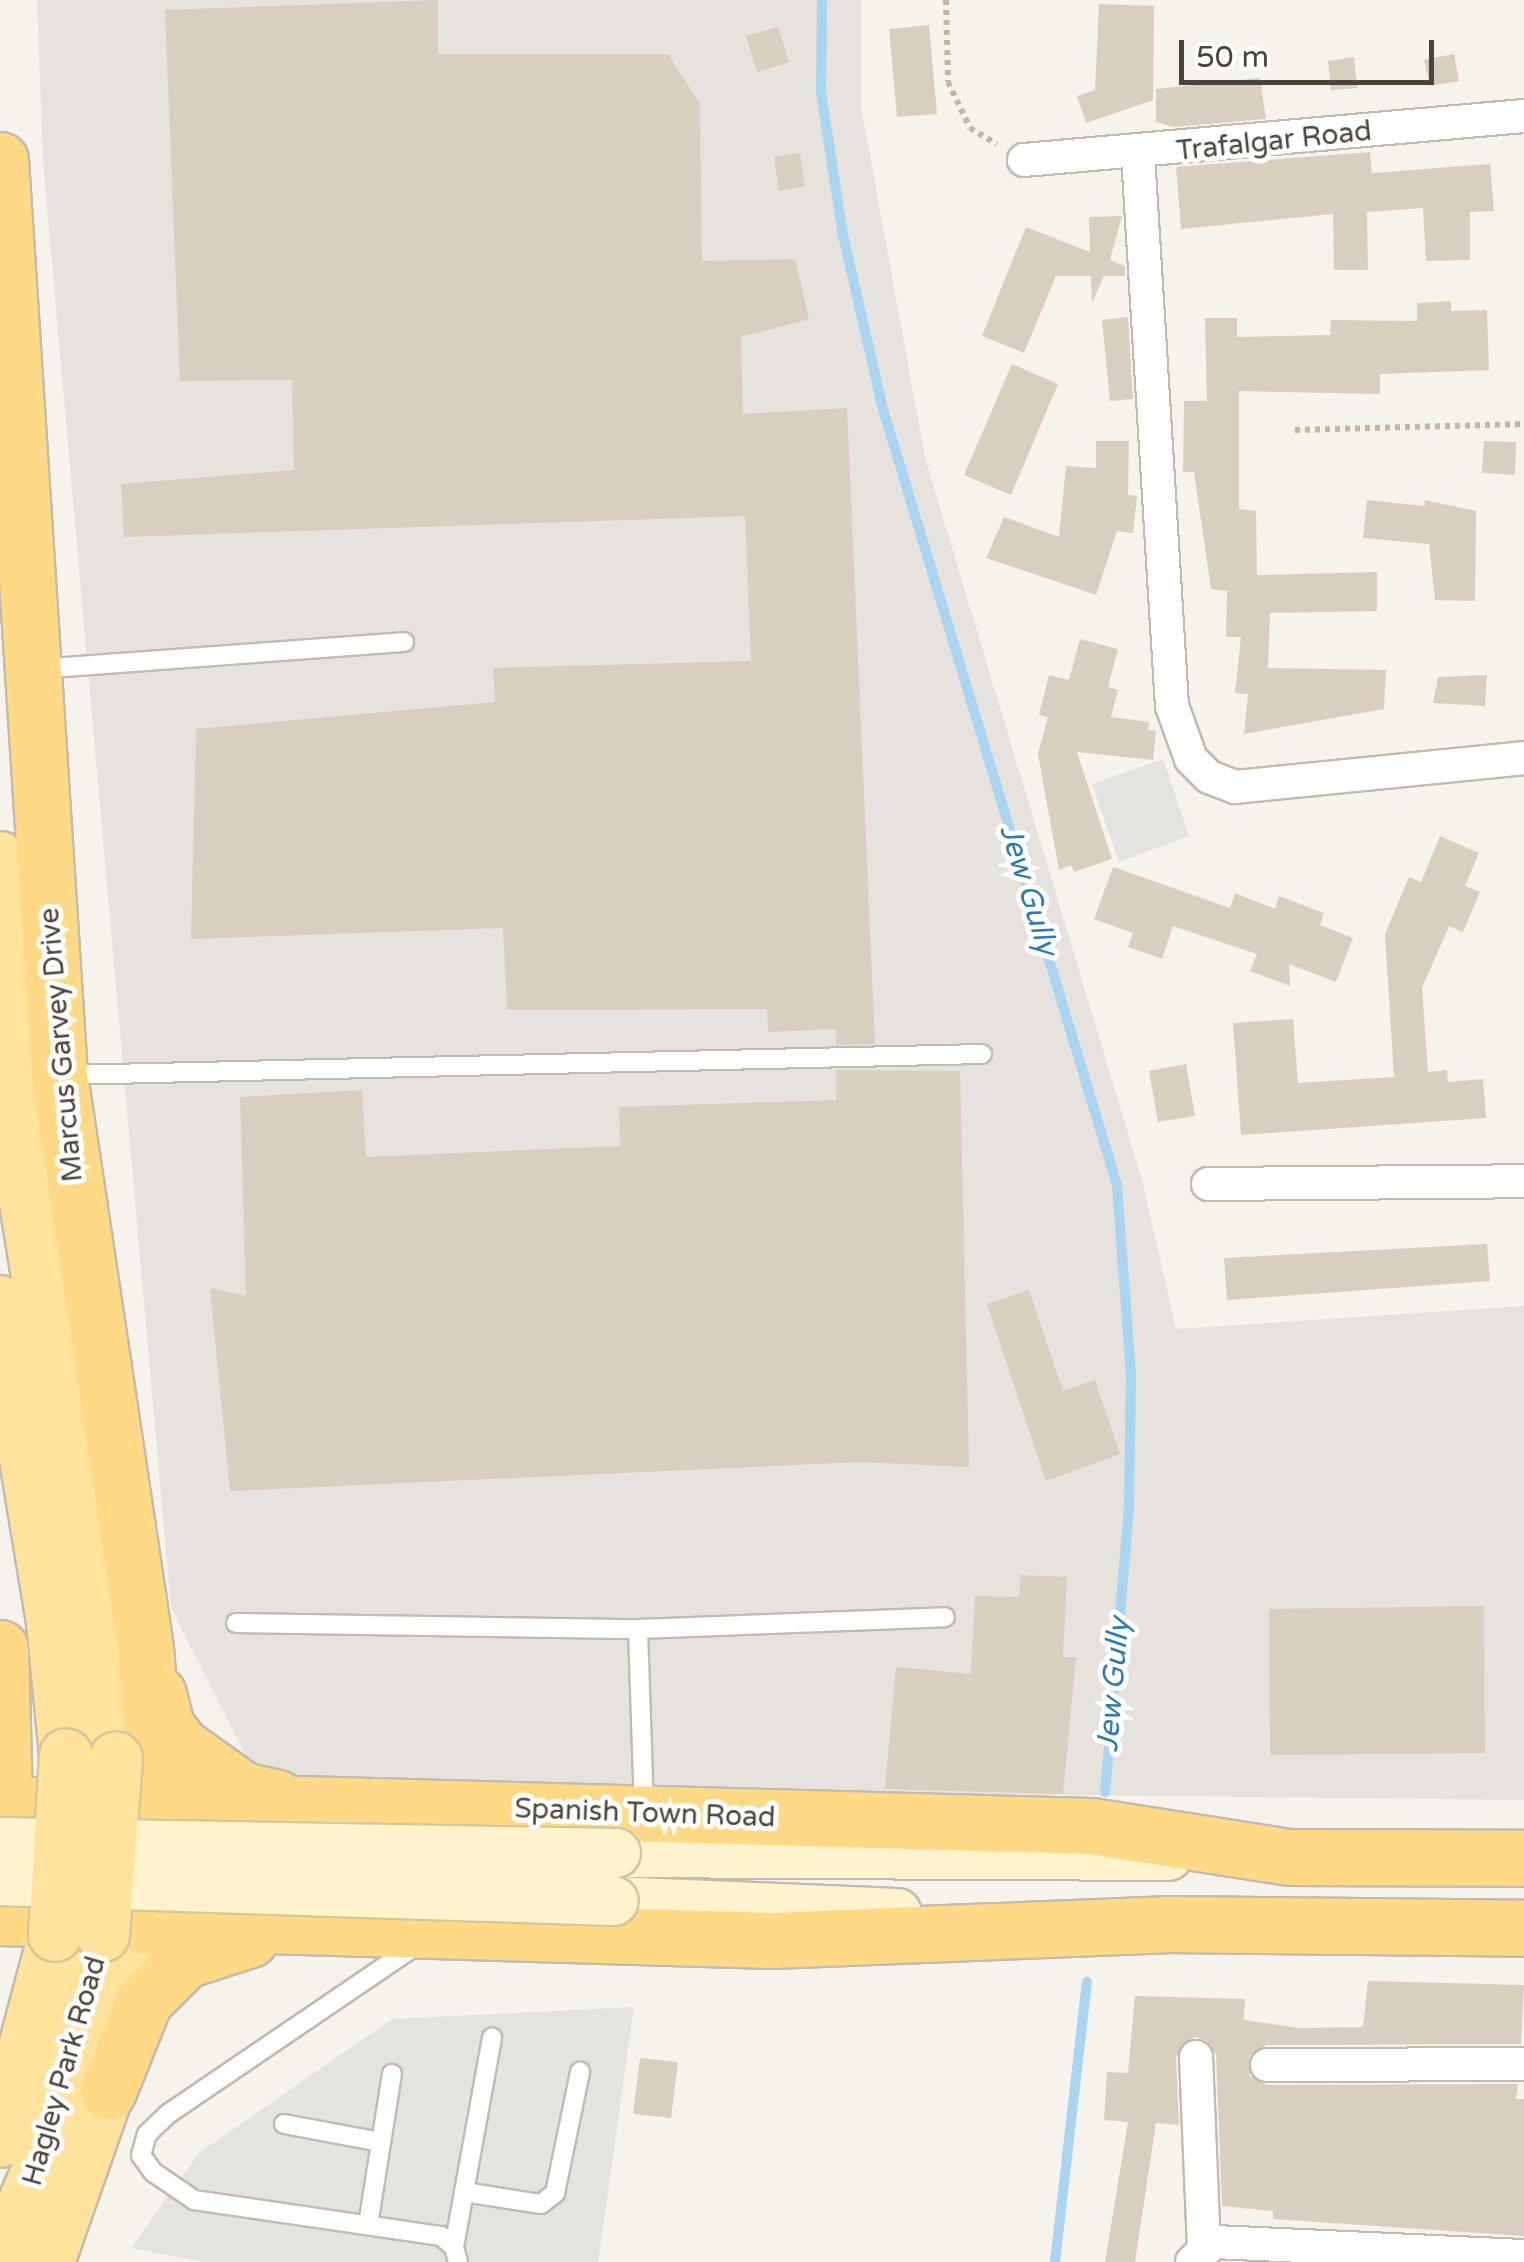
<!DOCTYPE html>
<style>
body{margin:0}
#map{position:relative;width:1524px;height:2262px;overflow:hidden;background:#f6f3ec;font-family:"Varela Round",sans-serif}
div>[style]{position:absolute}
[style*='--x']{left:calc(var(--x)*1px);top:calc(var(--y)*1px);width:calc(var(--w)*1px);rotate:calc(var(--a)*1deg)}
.industrial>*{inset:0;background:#e6e2dd}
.parking>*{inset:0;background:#e5e3e0}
.stream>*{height:10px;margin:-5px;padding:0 5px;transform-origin:5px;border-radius:5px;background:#a9d4f2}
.building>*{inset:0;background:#d8cfc1}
.path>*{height:6px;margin-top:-3px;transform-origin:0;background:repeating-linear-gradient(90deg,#c4b79f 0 5px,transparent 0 10px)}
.roads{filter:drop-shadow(2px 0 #c2bbae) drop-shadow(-2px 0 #c2bbae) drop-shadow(0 2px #c2bbae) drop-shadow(0 -2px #c2bbae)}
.service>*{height:18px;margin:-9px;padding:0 9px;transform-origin:9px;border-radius:9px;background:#fff}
.minor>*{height:32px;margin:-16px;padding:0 16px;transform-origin:16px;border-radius:16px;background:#fff}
.secondary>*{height:48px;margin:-24px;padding:0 24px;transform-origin:24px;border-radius:24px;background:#fff3cd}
.primary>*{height:52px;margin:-26px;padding:0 26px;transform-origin:26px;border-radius:26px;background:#ffe39c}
.trunk>*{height:55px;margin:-27.5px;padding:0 27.5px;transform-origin:27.5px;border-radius:27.5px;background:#ffd985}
.bridges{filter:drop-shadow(2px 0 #d6c79b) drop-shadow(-2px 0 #d6c79b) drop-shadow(0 2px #d6c79b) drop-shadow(0 -2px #d6c79b)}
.secondary-bridge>*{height:48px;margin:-24px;padding:0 24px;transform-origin:24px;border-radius:24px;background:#fff3cd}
.primary-bridge>*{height:52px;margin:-26px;padding:0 26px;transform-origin:26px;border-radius:26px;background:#ffe39c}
span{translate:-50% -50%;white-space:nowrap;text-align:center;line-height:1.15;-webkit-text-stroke:10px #fff;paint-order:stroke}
.street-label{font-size:28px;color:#4b4439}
.water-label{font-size:30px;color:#2e7ab2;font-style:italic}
.scale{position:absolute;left:1179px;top:40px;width:255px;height:45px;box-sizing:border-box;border:5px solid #4b4439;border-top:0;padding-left:12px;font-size:30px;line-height:35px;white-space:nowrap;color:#4b4439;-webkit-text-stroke:8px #fff;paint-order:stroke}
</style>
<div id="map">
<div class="industrial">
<i style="clip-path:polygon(37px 0,861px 0,861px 106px,925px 458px,1142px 1180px,1176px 1329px,1524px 1306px,1524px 1800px,261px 1786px,171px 1608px,43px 162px)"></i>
</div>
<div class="parking">
<i style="clip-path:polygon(1163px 759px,1189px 836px,1119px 862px,1092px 784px)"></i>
<i style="clip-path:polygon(634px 2007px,598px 2262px,204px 2262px,131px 2248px,199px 2153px,392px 2019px)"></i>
</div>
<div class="stream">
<i style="--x:822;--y:0;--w:92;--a:90.6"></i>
<i style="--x:821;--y:92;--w:145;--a:81.3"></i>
<i style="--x:843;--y:235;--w:179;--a:77.1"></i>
<i style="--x:883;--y:409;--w:811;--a:73.22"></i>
<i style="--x:1117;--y:1185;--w:193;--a:85.8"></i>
<i style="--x:1131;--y:1377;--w:130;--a:90.9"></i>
<i style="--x:1129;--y:1507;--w:286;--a:94.8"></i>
<i style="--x:1055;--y:2262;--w:282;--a:-83.5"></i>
</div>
<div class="building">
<i style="clip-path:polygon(438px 0,438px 54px,668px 54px,700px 104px,702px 261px,795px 259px,809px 319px,741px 337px,743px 414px,847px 408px,875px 1044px,836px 1045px,836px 1029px,768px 1032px,767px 1009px,507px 1010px,503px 928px,191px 939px,196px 729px,495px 702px,493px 668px,751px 661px,745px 516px,124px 537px,121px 484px,294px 470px,292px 380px,180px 381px,165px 10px)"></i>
<i style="clip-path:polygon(1099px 4px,1154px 6px,1153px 100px,1086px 123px,1077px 96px,1095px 90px)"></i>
<i style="clip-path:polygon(929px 25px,937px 114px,897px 117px,889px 29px)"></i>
<i style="clip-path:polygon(778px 27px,789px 62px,757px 72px,746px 36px)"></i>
<i style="clip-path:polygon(1454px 54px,1459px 81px,1430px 86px,1424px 60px)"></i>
<i style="clip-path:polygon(1354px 57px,1357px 88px,1331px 90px,1328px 61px)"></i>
<i style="clip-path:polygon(1260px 78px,1266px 119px,1173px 127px,1156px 122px,1156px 89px)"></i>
<i style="clip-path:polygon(1370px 152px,1372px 173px,1490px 164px,1494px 211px,1470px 212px,1470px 260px,1426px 261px,1423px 208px,1367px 212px,1368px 270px,1334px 270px,1333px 214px,1181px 229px,1176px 167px)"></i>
<i style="clip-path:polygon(800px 153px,805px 186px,779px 191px,774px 157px)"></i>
<i style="clip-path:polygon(1122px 216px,1110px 260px,1125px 266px,1125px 276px,1104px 276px,1092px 303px,1091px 276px,1056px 276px,1024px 353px,982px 336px,1026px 227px,1090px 252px,1089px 217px)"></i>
<i style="clip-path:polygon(1451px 301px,1451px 311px,1487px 310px,1489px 370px,1380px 374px,1380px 394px,1239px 391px,1239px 509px,1256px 511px,1257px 575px,1377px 572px,1377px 611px,1270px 613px,1268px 668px,1386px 670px,1384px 709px,1244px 734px,1248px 694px,1235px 693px,1241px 637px,1226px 637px,1227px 591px,1211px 589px,1194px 472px,1183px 472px,1184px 401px,1207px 401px,1205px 318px,1237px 318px,1237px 337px,1330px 335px,1331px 320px,1417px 321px,1417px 303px)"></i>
<i style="clip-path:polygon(1128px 317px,1133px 399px,1110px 401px,1102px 320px)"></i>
<i style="clip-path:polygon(1012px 364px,1058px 384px,1011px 495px,964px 475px)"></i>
<i style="clip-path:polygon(1096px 441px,1129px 441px,1128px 495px,1137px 496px,1133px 533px,1117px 531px,1096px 595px,986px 558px,1004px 517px,1059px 537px,1066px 466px,1096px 468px)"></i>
<i style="clip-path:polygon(1484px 441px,1516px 442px,1515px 475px,1482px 473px)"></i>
<i style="clip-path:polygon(1367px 500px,1425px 506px,1424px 500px,1476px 511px,1475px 601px,1435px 600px,1429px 544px,1363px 538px)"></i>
<i style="clip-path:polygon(1080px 639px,1118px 649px,1108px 687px,1118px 690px,1111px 717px,1149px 722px,1148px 730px,1156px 731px,1153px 760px,1077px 752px,1112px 859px,1074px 872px,1071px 865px,1059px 870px,1038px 754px,1048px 717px,1039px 715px,1049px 675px,1069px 680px)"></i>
<i style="clip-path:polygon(1487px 675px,1485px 706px,1433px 703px,1438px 677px)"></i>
<i style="clip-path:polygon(1440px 836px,1479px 853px,1465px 886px,1480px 892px,1463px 932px,1449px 926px,1422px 988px,1428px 1072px,1447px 1070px,1448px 1082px,1483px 1079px,1486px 1118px,1241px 1135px,1233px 1023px,1293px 1019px,1298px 1083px,1394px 1077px,1385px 934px,1409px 877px,1421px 882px)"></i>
<i style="clip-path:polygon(1113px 867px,1230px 908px,1235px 893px,1275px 909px,1279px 896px,1324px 913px,1320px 925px,1353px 938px,1336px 982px,1289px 964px,1290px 986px,1250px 971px,1257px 954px,1173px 926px,1162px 959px,1128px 947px,1133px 933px,1094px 919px)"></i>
<i style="clip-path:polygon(1186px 1064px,1195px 1116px,1158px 1122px,1149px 1071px)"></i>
<i style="clip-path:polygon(836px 1070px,960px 1071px,969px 1467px,859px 1462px,230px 1491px,210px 1288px,246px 1296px,240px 1097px,362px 1090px,366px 1157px,620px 1146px,619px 1107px,836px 1100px)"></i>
<i style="clip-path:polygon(1487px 1244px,1490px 1281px,1227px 1300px,1224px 1258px)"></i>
<i style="clip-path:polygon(1029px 1290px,1063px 1391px,1095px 1380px,1120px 1454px,1046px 1481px,987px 1304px)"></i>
<i style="clip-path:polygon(1020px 1575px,1067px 1577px,1063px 1657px,1076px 1657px,1063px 1794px,885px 1789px,896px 1667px,971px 1674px,975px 1596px,1019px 1597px)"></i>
<i style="clip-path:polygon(1484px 1606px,1485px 1753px,1270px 1755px,1269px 1609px)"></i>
<i style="clip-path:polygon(1368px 1981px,1524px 1985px,1521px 2044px,1267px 2045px,1249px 2056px,1250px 2076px,1267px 2085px,1518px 2084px,1516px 2099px,1524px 2099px,1524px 2236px,1273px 2219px,1273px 2211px,1222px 2206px,1216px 2055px,1206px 2040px,1194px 2037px,1176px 2057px,1179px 2125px,1156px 2123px,1135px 2262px,1105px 2262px,1128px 2122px,1104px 2120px,1107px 2072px,1128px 2073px,1135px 1996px,1245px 1999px,1244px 2020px,1299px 2028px,1363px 2027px)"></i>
<i style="clip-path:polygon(640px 2058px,678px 2062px,671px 2118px,633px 2114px)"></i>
</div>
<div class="path">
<i style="--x:946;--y:0;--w:82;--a:88.6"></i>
<i style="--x:948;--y:82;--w:51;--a:64.4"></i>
<i style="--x:970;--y:128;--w:31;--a:31"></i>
<i style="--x:1295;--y:430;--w:229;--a:-1.5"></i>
</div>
<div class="roads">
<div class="service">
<i style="--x:37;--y:669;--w:368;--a:-4.2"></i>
<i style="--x:65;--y:1075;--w:917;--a:-1.31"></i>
<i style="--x:236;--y:1623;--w:402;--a:0.9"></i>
<i style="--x:638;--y:1629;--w:307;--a:-2.2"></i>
<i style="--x:638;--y:1629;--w:179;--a:88.1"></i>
<i style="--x:418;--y:1944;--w:301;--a:145.8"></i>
<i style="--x:169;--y:2113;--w:30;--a:136"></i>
<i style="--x:147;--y:2134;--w:22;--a:106"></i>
<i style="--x:141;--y:2155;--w:21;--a:55"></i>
<i style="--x:153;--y:2172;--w:50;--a:34.3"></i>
<i style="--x:194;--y:2200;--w:250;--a:8.3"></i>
<i style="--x:441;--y:2236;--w:17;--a:40"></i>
<i style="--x:454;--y:2247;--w:16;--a:75"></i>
<i style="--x:284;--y:2124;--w:99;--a:10.5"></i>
<i style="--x:464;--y:2192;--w:78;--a:8.9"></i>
<i style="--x:541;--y:2204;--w:18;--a:-38"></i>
<i style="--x:555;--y:2193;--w:124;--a:-78.3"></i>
<i style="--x:368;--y:2225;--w:153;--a:-81"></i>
<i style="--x:454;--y:2247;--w:213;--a:-79.7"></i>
</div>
<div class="minor">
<i style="--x:1138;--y:155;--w:552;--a:86.47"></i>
<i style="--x:1172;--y:706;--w:56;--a:70.3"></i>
<i style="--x:1191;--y:759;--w:25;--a:45"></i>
<i style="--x:1209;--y:777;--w:28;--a:21"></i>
<i style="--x:1235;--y:787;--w:290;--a:-5.7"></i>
<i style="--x:1024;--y:160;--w:502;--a:-5.03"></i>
<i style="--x:1208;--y:1184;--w:316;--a:-0.5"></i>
<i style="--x:1196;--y:2057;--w:188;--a:87.6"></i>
<i style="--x:1267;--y:2065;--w:257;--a:-0.2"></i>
<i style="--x:1192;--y:2262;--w:30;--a:-42"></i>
<i style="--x:1214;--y:2242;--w:310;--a:2.6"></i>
</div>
<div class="secondary">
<i style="--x:616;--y:1853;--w:552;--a:0.31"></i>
<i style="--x:614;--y:1901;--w:283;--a:2.4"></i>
</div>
<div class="primary">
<i style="--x:0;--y:858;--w:321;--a:86.1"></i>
<i style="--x:22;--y:1178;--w:588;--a:80.79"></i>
<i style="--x:0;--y:1302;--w:325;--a:80.6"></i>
<i style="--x:53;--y:1623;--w:133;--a:84.4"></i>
<i style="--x:0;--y:2141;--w:213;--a:-75.1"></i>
<i style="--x:0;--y:2261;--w:125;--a:-67.3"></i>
<i style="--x:48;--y:2146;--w:218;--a:-75.4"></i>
<i style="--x:48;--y:2262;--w:181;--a:-70.7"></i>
<i style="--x:108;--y:2091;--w:169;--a:-77"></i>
</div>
<div class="trunk">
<i style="--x:0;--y:160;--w:917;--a:86.31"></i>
<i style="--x:59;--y:1075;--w:579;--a:81.46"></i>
<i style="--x:145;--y:1648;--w:164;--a:85.4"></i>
<i style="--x:158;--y:1811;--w:116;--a:96"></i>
<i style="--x:0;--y:1648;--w:191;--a:88.5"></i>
<i style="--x:158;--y:1694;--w:33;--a:76"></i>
<i style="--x:166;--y:1726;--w:25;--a:53"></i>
<i style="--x:181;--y:1746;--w:76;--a:35.4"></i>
<i style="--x:243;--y:1790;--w:35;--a:13"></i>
<i style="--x:8;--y:1804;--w:150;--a:2.7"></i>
<i style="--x:158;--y:1811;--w:143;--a:-2.8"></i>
<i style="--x:301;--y:1804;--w:790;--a:1.6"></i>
<i style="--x:1091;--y:1826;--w:200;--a:8.9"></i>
<i style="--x:1289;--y:1857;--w:235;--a:0.2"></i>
<i style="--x:0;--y:1917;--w:772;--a:1.71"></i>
<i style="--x:772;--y:1940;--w:393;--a:-2.3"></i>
<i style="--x:1165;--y:1924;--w:359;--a:0.6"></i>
<i style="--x:108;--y:2091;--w:97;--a:-68.2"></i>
<i style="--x:144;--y:2001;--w:58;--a:-45"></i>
<i style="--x:185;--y:1960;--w:68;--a:-17.9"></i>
</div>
</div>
<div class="bridges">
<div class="secondary-bridge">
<i style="--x:0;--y:1842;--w:616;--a:1.02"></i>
<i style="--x:0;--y:1881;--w:614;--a:1.87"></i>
</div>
<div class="primary-bridge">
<i style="--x:55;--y:1935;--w:180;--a:-86.5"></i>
<i style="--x:103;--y:1935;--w:177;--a:-85.8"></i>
</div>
</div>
<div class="street-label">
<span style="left:1274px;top:141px;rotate:-6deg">Trafalgar Road</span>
<span style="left:61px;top:1045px;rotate:-95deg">Marcus Garvey Drive</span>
<span style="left:645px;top:1813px;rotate:2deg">Spanish Town Road</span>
<span style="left:64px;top:2071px;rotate:-74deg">Hagley Park Road</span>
</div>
<div class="water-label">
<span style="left:1028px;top:890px;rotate:73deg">Jew Gully</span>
<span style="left:1114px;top:1685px;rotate:-85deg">Jew Gully</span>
</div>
<div class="scale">50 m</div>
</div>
